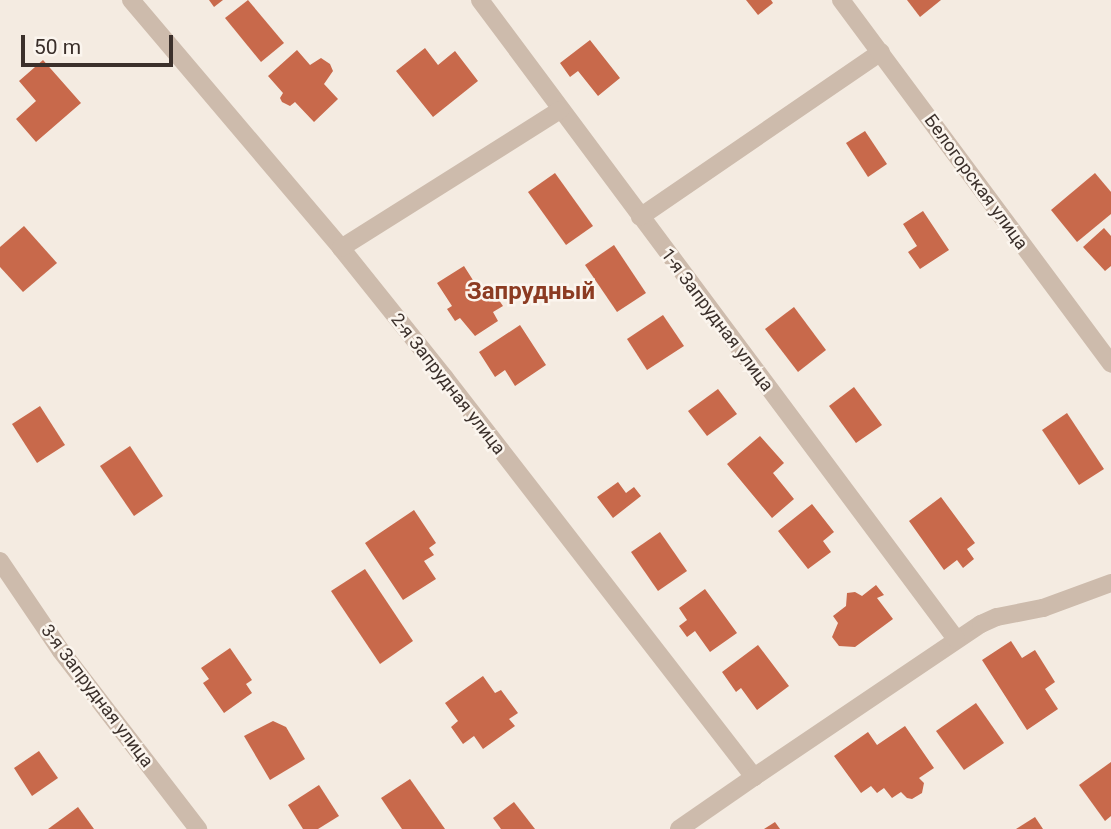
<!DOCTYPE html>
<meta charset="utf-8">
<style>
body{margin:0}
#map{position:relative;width:1111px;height:829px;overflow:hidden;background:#f4ebe1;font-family:Roboto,sans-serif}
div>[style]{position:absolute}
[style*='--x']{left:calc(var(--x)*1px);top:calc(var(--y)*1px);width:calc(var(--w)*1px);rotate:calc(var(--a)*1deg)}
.building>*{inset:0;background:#c8694b}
.minor>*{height:18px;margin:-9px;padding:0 9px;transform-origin:9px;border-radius:9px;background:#cdbbac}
.tertiary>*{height:18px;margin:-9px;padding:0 9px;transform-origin:9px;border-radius:9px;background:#cdbbac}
span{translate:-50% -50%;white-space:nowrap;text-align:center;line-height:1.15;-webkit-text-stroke:5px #fbf5ee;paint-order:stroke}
.street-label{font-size:18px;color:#3b302b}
.district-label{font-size:24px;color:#8c3b22;font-weight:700}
.scale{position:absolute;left:21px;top:35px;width:152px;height:32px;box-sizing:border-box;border:4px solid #3b302b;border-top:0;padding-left:9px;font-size:21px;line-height:24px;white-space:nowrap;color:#3b302b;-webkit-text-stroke:5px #fbf5ee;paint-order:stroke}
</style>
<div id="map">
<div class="building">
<i style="clip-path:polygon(209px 0,223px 0,214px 7px)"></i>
<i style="clip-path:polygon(248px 0,284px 43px,261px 62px,225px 18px)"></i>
<i style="clip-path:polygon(746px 0,771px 0,773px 3px,758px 15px)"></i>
<i style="clip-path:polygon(907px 0,941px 0,920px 17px)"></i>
<i style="clip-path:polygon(590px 40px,620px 78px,598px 96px,578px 71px,570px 77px,560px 63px)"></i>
<i style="clip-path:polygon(425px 48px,438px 65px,455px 51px,478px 81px,433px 117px,396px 71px)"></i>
<i style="clip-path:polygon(297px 50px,310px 65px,321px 58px,330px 64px,333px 71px,324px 84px,338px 99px,314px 122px,295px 102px,290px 106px,282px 102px,280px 98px,283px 93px,268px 76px)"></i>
<i style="clip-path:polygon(43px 60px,81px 103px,36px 142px,16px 119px,36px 101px,19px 81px)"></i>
<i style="clip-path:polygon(865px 131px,887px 164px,868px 177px,846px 143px)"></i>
<i style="clip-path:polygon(555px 173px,593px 226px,566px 245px,528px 192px)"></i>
<i style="clip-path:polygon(1095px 173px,1111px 192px,1111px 214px,1077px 242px,1051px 210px)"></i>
<i style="clip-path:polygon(923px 211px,949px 250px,920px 269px,908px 252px,917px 246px,903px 224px)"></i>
<i style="clip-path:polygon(24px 226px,57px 263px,23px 292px,0 267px,0 247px)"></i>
<i style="clip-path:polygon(1104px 228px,1111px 236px,1111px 266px,1105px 271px,1083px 247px)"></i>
<i style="clip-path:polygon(614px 245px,646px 293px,617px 312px,585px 265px)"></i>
<i style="clip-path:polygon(464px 266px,485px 299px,494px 293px,503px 306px,493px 312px,498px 321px,475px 336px,460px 318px,455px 321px,447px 309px,452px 306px,437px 283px)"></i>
<i style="clip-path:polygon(794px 307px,826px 350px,798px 372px,765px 329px)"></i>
<i style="clip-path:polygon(663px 315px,684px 346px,647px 370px,627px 339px)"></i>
<i style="clip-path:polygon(520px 325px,546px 365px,515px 386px,505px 370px,495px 377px,479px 352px)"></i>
<i style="clip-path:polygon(854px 387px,882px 425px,856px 443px,829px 406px)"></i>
<i style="clip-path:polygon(718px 389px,737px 414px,707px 436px,688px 411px)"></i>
<i style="clip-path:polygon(40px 406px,65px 445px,37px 463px,12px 424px)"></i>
<i style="clip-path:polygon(1067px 413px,1104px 469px,1079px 485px,1042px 430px)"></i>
<i style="clip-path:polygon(760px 436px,784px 463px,773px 473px,794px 499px,772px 518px,727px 464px)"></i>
<i style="clip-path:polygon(130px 446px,163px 496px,134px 516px,100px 466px)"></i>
<i style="clip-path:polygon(618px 482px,626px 493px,634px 487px,641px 496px,613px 518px,597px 497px)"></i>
<i style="clip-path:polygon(941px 497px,975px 543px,967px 549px,974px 559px,963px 568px,957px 560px,944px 570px,909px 521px)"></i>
<i style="clip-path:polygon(812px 504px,834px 532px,823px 541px,831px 552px,808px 569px,778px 531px)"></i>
<i style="clip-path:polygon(414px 510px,436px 543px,429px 548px,434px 555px,424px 561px,436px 579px,403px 600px,365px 543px)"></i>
<i style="clip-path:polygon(660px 532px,687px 571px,658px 591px,631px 552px)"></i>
<i style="clip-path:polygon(365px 569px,413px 641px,380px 664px,331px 591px)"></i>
<i style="clip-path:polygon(876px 585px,884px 595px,877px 598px,893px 619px,855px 647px,839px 646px,832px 637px,838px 623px,833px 616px,846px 606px,847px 593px,855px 592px,862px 596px)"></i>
<i style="clip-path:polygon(705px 589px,737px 633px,710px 652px,695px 631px,687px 637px,679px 626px,687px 620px,679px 608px)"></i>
<i style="clip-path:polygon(1011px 641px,1022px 658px,1035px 650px,1055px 682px,1045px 689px,1058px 709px,1027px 730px,982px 660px)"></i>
<i style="clip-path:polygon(758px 645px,789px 686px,757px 710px,741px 688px,736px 692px,722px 672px)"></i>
<i style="clip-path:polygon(230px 648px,252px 680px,246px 684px,252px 693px,224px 713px,203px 683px,209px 679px,201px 668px)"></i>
<i style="clip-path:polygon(483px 676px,495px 693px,501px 690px,518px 713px,509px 719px,515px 726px,483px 749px,474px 736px,463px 744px,451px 727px,458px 721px,445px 703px)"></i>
<i style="clip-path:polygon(976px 703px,1004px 743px,964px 770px,936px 731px)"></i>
<i style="clip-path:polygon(273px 721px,286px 727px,305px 759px,270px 780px,244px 736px)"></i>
<i style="clip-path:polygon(905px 726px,934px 768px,919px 778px,924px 783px,922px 793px,912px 799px,907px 798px,901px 792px,892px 798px,884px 788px,877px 793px,871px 786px,861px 793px,834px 756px,868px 732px,877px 745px)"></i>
<i style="clip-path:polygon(39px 751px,58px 778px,32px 796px,14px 768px)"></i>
<i style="clip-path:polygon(1111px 762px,1111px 816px,1105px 821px,1079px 785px)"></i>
<i style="clip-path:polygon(410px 779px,445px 829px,402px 829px,381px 798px)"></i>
<i style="clip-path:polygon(319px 785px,339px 816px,318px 829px,303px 829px,288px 805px)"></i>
<i style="clip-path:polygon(514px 802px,535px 829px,501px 829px,493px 818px)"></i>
<i style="clip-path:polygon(78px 807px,94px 829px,48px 829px)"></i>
<i style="clip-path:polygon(1035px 817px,1043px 829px,1016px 829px)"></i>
<i style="clip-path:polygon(775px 822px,780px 829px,764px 829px)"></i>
</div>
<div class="minor">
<i style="--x:131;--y:0;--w:325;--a:49.7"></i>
<i style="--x:341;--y:248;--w:166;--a:51.3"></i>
<i style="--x:445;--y:378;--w:505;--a:52.24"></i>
<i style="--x:754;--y:777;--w:274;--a:-34"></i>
<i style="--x:981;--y:624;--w:17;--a:-24"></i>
<i style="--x:997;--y:617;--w:47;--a:-11.1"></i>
<i style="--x:1043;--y:608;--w:72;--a:-20.2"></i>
<i style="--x:480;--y:0;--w:797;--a:53.32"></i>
<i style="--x:640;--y:217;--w:292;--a:-34.4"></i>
<i style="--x:341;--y:248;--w:259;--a:-32.2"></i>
<i style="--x:0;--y:561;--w:109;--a:55.9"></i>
<i style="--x:61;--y:651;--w:225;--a:52.4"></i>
<i style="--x:679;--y:829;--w:91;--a:-34.7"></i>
</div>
<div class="tertiary">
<i style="--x:841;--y:0;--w:453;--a:53.4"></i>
</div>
<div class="street-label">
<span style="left:976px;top:182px;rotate:54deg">Белогорская улица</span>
<span style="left:717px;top:320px;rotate:53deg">1-я Запрудная улица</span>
<span style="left:448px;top:384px;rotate:52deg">2-я Запрудная улица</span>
<span style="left:97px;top:696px;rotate:53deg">3-я Запрудная улица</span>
</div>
<div class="district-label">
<span style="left:531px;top:292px">Запрудный</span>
</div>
<div class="scale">50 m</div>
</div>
